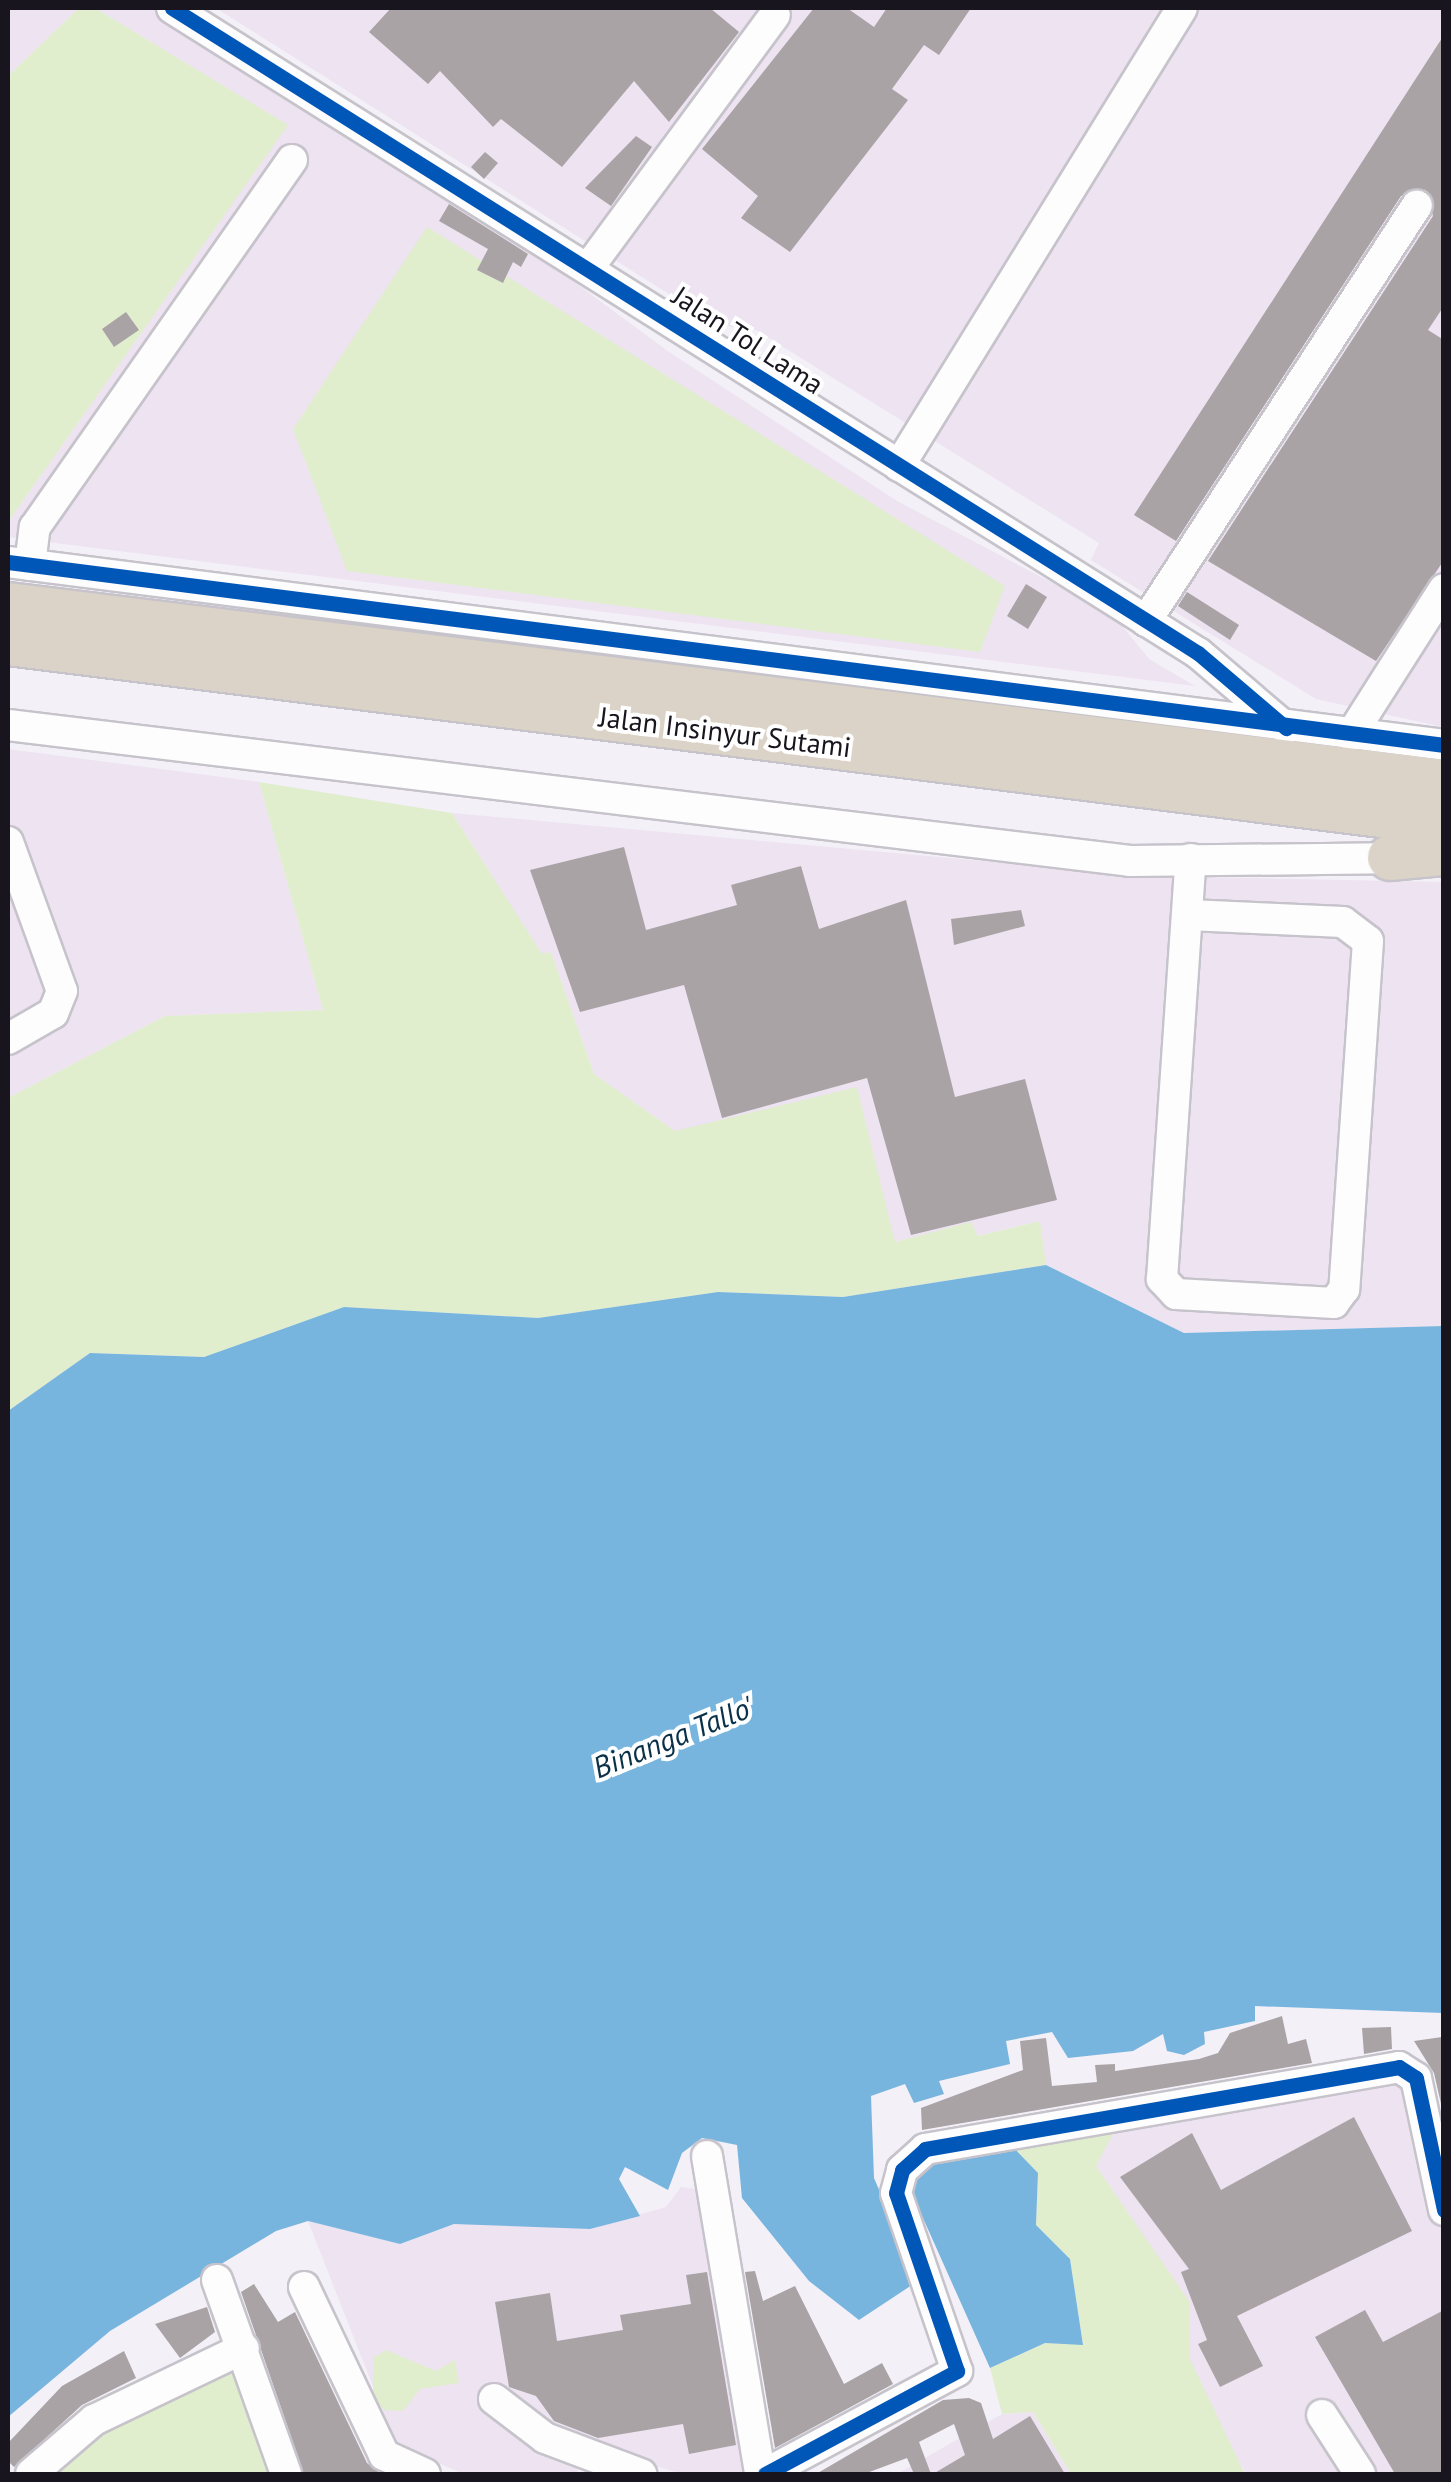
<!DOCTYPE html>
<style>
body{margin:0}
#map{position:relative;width:1451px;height:2482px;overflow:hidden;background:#f3f0f8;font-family:"PT Sans",sans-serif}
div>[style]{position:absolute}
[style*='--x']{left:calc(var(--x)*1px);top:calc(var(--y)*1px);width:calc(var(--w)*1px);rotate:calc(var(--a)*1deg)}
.industrial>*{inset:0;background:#ede3f1}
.green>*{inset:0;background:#e0eece}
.water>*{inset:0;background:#78b5de}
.building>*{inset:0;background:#a9a3a6}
.roads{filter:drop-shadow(2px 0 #c6c3cb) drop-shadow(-2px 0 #c6c3cb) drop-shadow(0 2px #c6c3cb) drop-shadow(0 -2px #c6c3cb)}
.minor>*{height:30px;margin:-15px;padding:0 15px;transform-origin:15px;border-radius:15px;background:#fdfdfe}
.highway>*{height:45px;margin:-22.5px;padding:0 22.5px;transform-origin:22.5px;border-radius:22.5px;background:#dbd3c7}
.cycleway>*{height:15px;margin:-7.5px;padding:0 7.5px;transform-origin:7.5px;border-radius:7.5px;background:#0057b8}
span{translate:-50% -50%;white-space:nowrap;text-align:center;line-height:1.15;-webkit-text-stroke:8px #fff;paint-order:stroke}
.street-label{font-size:28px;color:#18151e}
.water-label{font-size:30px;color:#0a3148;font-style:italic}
.frame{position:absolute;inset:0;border:10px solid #18151e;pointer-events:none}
</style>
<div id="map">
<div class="industrial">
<i style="clip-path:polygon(8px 8px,79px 8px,8px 76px)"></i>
<i style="clip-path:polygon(evenodd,95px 8px,158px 8px,432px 177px,669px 352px,897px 501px,1113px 615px,1149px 659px,1195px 686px,8px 537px,8px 522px,287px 125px,95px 8px,330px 519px,980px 651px,348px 571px,330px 519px)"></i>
<i style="clip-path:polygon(216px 8px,1443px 8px,1443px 727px,1316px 699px,1091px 560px,1099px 543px,756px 330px,718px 325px)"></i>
<i style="clip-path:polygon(8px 749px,259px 782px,323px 1010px,165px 1016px,8px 1098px)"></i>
<i style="clip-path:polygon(452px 813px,1147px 876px,1443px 882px,1443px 1326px,1184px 1333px,1046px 1265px,1039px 1221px,977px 1236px,971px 1223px,894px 1242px,676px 1132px,594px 1074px,551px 952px,542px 955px)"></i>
<i style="clip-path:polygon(1415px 2067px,1443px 2184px,1443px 2474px,1246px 2474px,1151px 2307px,1074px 2118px)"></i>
<i style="clip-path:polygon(681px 2187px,717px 2192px,768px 2474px,684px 2474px,593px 2449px,575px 2474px,464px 2474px,396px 2445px,308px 2221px,400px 2244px,459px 2222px,590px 2229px,666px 2207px)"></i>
<i style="clip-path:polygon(1033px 2412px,1071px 2474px,897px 2474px,1002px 2414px)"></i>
</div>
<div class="green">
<i style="clip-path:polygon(79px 8px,95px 8px,288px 125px,8px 522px,8px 76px)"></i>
<i style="clip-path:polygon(427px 227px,1005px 586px,980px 652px,347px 571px,293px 429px)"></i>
<i style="clip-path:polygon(259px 782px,452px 813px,542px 954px,551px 952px,594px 1074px,675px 1131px,857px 1087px,895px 1242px,971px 1222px,978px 1236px,1040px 1221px,1046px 1265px,843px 1297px,718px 1292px,538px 1318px,344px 1307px,204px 1357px,90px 1353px,8px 1411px,8px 1098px,165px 1016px,323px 1010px)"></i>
<i style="clip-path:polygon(1118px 2124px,1096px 2166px,1189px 2301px,1190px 2359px,1245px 2474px,1071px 2474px,1033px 2412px,1002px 2414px,990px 2368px,1045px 2343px,1083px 2344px,1070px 2259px,1036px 2225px,1038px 2173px,1011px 2145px)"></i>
<i style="clip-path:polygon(386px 2350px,436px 2371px,455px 2360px,459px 2383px,420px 2389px,403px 2411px,384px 2410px,373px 2398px,373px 2358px)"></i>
<i style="clip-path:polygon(235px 2369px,279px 2474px,44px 2474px,93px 2432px)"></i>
</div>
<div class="water">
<i style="clip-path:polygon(1046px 1265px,1184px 1333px,1443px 1326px,1443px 2013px,1255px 2006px,1255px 2021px,1204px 2032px,1205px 2044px,1184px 2055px,1167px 2051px,1163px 2034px,1133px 2051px,1068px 2058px,1052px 2032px,1006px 2041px,1010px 2064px,939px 2081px,944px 2094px,914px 2103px,905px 2084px,871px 2096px,874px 2178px,918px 2281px,859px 2320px,809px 2281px,742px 2198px,737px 2145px,702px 2138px,682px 2153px,668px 2190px,625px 2167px,619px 2179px,640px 2216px,590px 2229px,454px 2224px,400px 2244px,308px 2221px,276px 2231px,110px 2331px,8px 2417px,8px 1411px,90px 1353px,204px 1357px,344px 1307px,538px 1318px,718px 1292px,843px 1297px)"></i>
<i style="clip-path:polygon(1011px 2145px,1038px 2173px,1036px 2225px,1070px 2259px,1083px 2345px,1045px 2343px,990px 2368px,910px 2189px,925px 2164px)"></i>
</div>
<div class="building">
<i style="clip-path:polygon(391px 8px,710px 8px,739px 32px,669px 122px,634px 81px,562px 167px,501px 119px,493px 127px,440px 71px,428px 84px,369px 32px)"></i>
<i style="clip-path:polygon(814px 8px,847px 8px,874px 27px,887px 8px,971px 8px,939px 55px,924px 45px,892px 89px,908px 100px,790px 252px,741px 218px,758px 196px,702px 149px)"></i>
<i style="clip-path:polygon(1444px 35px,1444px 306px,1428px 330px,1444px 340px,1444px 560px,1376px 661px,1208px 561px,1433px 216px,1426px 190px,1401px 196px,1176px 541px,1134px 515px)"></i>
<i style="clip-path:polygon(636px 136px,652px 147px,611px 206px,585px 188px)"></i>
<i style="clip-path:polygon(485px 152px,498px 163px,484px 179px,471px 167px)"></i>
<i style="clip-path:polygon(449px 204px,528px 254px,521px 267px,513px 262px,503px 283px,477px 270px,488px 249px,439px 221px)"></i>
<i style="clip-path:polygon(126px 312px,139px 330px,114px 347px,102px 329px)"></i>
<i style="clip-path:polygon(1026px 584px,1047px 597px,1028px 629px,1007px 616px)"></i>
<i style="clip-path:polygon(1187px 592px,1239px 625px,1230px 640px,1178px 606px)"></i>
<i style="clip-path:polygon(624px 847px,646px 930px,737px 905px,731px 885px,801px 866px,819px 929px,906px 900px,955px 1097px,1025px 1079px,1057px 1200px,911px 1235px,867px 1078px,722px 1118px,684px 985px,580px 1012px,530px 870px)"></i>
<i style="clip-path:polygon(1021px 910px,1025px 926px,954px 945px,951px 919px)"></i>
<i style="clip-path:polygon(1282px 2016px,1288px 2044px,1306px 2039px,1312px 2063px,922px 2130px,921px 2108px,1023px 2070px,1020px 2041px,1046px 2038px,1052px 2086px,1097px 2082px,1095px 2065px,1115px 2064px,1115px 2071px,1199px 2059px,1218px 2053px,1230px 2033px)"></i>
<i style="clip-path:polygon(1391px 2027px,1392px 2049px,1364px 2054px,1362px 2028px)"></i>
<i style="clip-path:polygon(1442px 2037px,1444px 2048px,1444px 2117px,1434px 2073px,1414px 2041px)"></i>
<i style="clip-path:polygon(1354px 2117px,1412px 2231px,1237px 2316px,1263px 2366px,1220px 2387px,1198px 2344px,1207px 2340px,1181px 2272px,1189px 2269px,1120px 2177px,1192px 2133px,1221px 2190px)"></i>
<i style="clip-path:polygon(755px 2271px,763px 2301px,795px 2286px,844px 2384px,882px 2363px,893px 2384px,775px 2448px,745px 2272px)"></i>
<i style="clip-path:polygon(707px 2272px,736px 2445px,689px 2454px,683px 2424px,598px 2438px,554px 2421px,536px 2396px,509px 2387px,495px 2302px,550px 2293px,557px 2341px,623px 2330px,620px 2315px,691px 2304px,686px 2275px)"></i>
<i style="clip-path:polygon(254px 2284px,278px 2322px,295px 2312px,367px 2463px,381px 2474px,304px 2474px,241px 2292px)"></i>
<i style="clip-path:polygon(207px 2307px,215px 2332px,180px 2358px,155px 2324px)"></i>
<i style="clip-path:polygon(1365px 2310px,1383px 2342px,1444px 2310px,1444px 2474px,1395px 2474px,1315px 2337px)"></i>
<i style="clip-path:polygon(124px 2351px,136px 2378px,82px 2405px,14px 2467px,8px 2461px,8px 2443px,62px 2386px)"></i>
<i style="clip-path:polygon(969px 2398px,981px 2403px,993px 2439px,1030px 2416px,1065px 2474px,933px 2474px,965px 2455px,954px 2424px,919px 2442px,931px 2474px,914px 2474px,907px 2458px,864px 2474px,816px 2474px,943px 2400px)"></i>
</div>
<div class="roads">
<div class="minor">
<i style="--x:172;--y:8;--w:1212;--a:32.16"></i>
<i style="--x:1198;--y:653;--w:116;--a:40.4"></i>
<i style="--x:589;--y:267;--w:313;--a:-53.6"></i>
<i style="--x:899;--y:466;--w:538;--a:-58.29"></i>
<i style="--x:8;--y:562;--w:1448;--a:7.26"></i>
<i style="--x:30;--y:565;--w:38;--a:-83"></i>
<i style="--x:35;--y:527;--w:448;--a:-55"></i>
<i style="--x:1146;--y:621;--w:496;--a:-56.9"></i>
<i style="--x:8;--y:725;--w:1130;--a:6.91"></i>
<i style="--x:1130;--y:861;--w:276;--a:-0.6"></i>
<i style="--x:1351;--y:735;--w:173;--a:-57.5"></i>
<i style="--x:8;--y:842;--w:158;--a:70.1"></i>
<i style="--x:62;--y:991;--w:24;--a:112"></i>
<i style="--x:53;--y:1013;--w:52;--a:150"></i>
<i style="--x:1189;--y:915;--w:154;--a:2.6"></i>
<i style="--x:1343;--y:922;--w:31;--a:37"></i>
<i style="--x:1368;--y:941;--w:349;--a:93.9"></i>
<i style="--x:1344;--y:1289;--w:17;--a:126"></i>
<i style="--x:1334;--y:1303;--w:158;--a:-176.7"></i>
<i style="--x:1176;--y:1294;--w:21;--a:-133"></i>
<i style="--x:1162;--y:1279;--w:421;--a:-86.1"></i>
<i style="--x:707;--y:2156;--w:322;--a:80.5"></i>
<i style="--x:217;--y:2280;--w:206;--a:70.4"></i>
<i style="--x:304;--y:2287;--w:186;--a:64.5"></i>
<i style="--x:384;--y:2455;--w:45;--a:24.9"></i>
<i style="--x:494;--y:2399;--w:64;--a:37.4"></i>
<i style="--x:545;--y:2438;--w:103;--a:20.6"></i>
<i style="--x:1322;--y:2415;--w:70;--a:57.2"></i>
<i style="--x:31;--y:2474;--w:83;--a:-40.6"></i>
<i style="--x:94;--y:2420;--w:166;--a:-25.6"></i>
<i style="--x:765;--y:2474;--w:218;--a:-28.2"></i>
<i style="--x:957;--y:2371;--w:188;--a:-108.9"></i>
<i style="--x:896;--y:2193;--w:24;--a:-75"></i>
<i style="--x:902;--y:2170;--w:31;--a:-42"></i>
<i style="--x:925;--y:2149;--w:481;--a:-9.8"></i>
<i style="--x:1399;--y:2067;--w:20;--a:33"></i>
<i style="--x:1416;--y:2078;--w:135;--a:78"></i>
</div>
<div class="highway">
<i style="--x:8;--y:605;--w:1447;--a:7.03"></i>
<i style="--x:8;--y:642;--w:1447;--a:7.14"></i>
<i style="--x:1390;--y:857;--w:54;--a:-5.3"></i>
</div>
</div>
<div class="cycleway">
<i style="--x:172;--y:8;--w:1212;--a:32.16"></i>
<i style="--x:1198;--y:653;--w:116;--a:40.4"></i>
<i style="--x:8;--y:562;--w:1448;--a:7.26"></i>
<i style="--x:765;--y:2474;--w:218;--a:-28.2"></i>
<i style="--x:957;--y:2371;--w:188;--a:-108.9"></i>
<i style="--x:896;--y:2193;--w:24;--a:-75"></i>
<i style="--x:902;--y:2170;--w:31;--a:-42"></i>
<i style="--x:925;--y:2149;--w:481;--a:-9.8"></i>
<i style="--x:1399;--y:2067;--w:20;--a:33"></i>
<i style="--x:1416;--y:2078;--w:135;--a:78"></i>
</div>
<div class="street-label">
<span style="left:748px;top:340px;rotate:33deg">Jalan Tol Lama</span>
<span style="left:725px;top:732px;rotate:7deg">Jalan Insinyur Sutami</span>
</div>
<div class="water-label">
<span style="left:673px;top:1737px;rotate:-22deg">Binanga Tallo'</span>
</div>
<div class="frame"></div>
</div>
